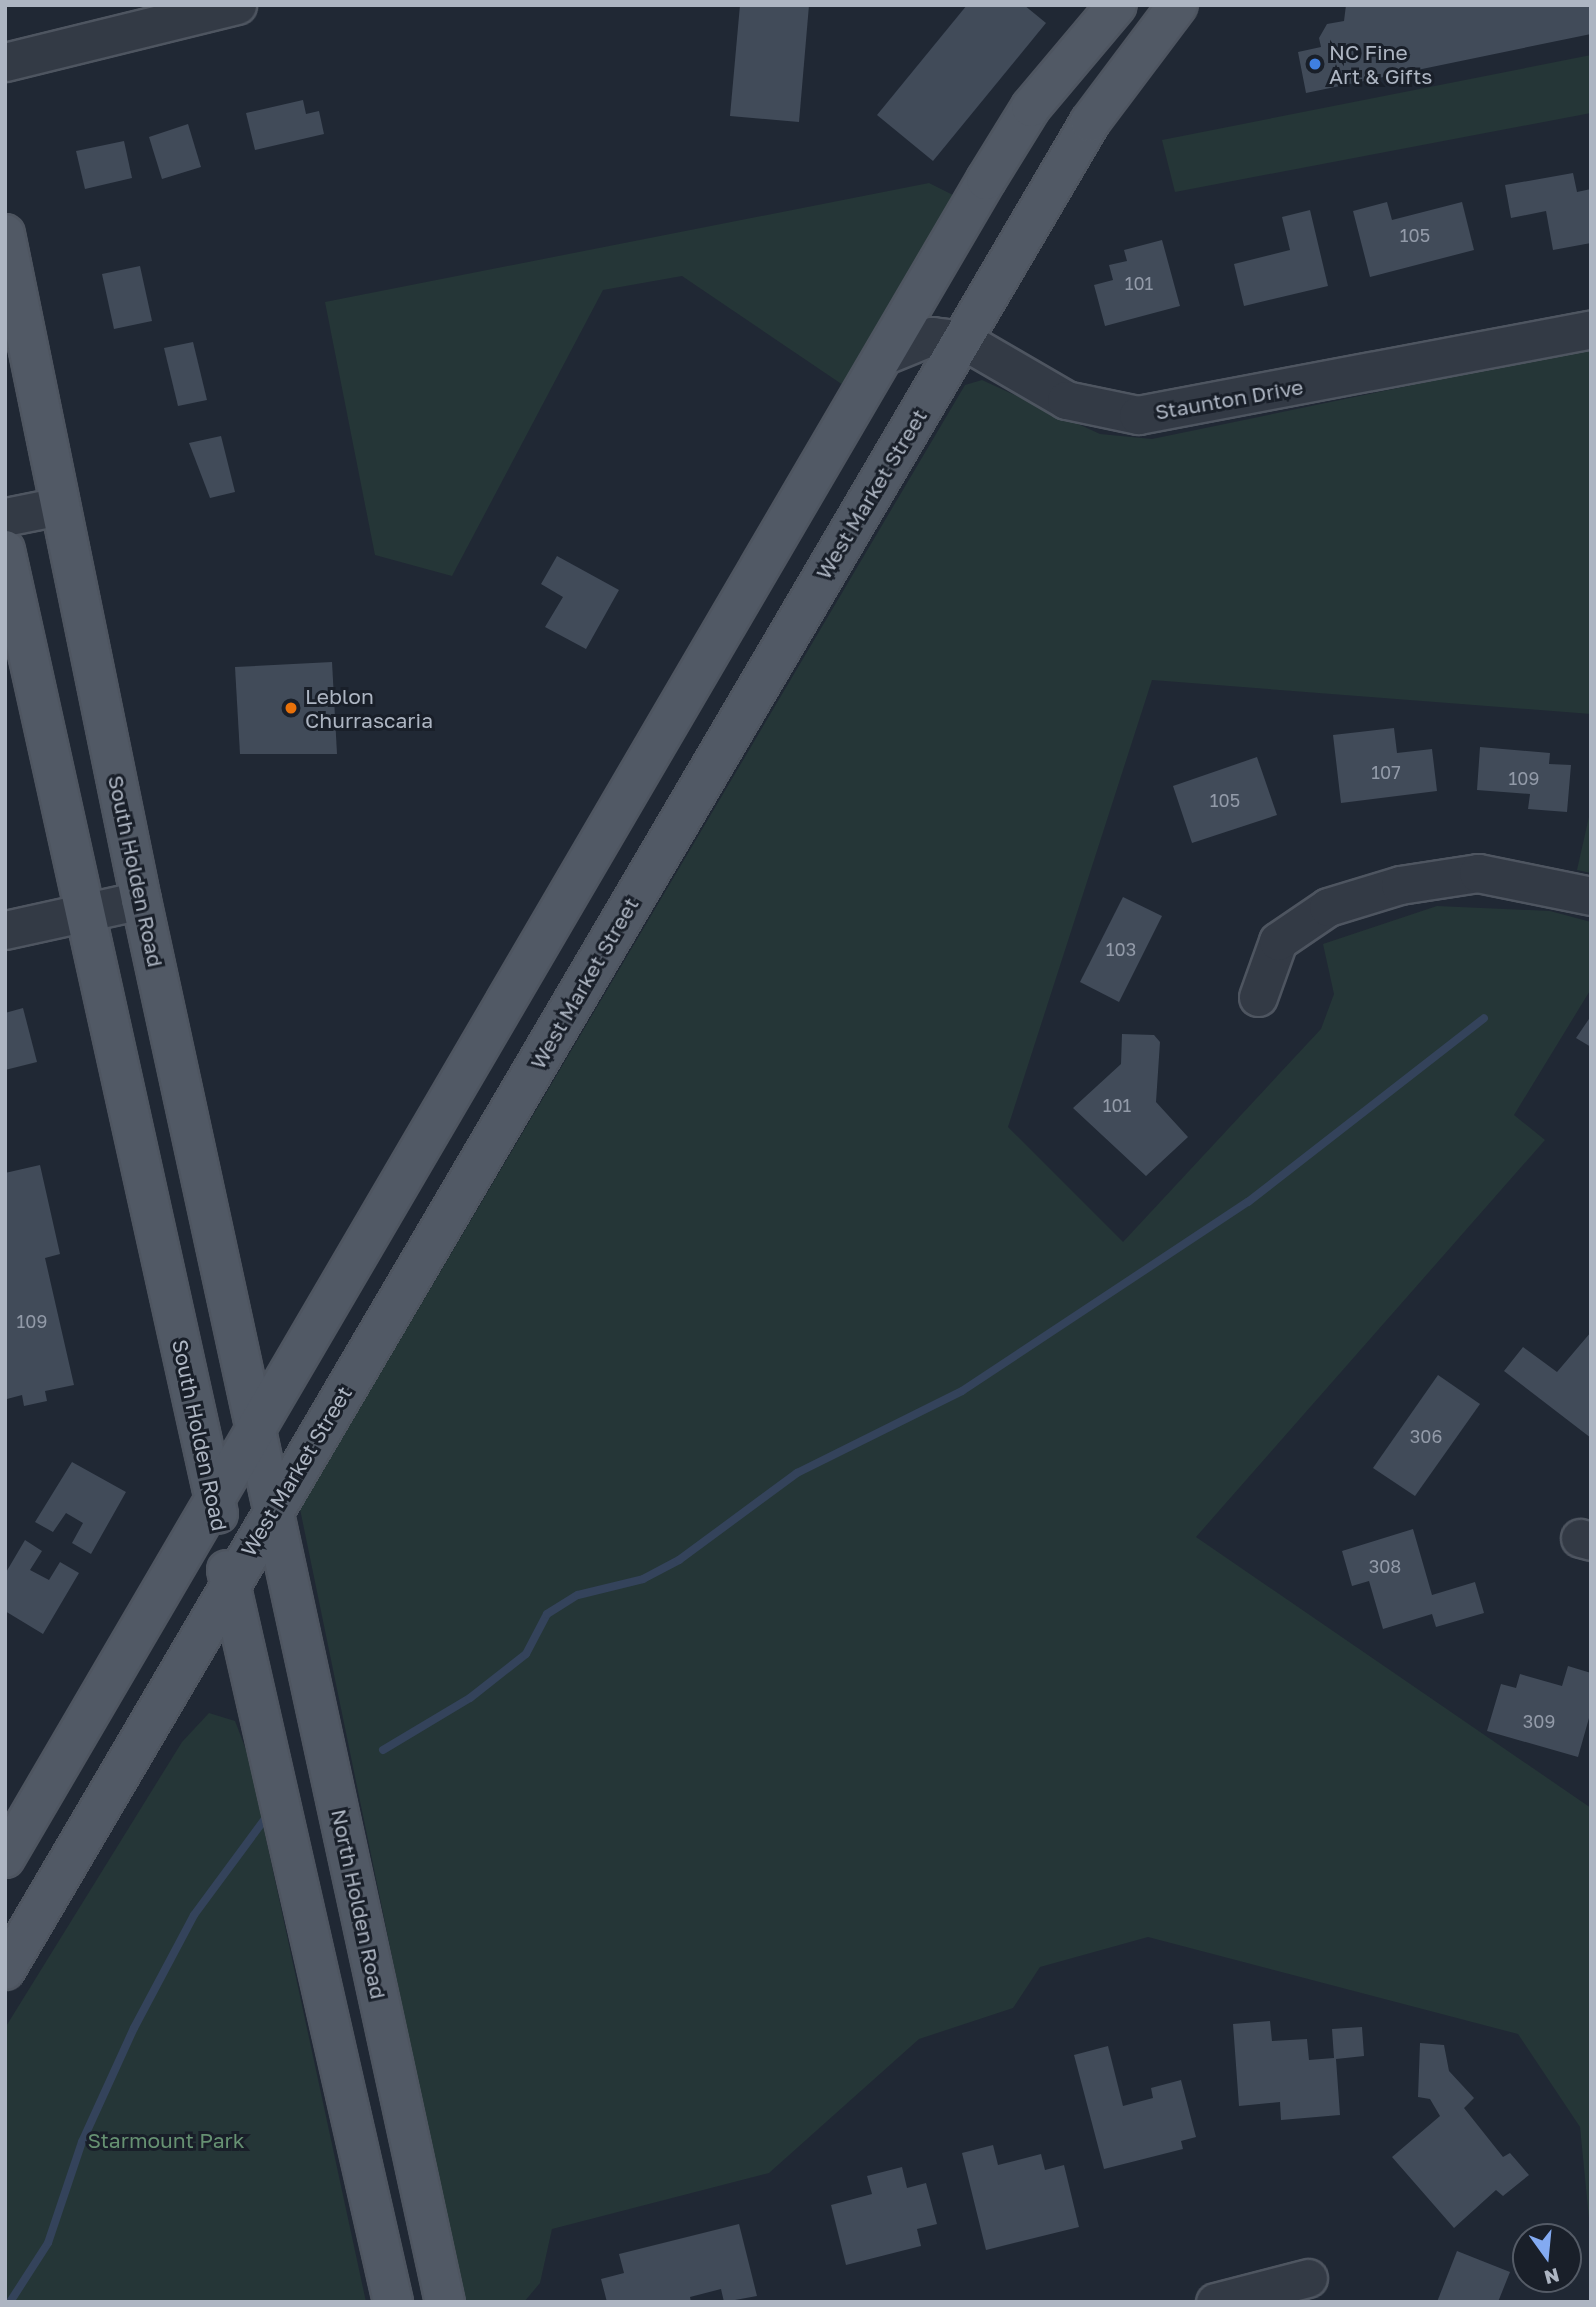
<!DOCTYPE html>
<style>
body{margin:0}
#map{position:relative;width:1596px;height:2307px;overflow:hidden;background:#202834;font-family:"Golos Text",sans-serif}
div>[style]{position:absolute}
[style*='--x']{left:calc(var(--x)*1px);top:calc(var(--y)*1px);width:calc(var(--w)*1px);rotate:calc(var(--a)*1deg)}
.green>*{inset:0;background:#253637}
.stream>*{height:8px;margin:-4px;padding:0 4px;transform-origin:4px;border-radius:4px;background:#34435b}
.building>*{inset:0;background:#414b59}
.roads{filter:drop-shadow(2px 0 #4e5560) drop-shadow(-2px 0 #4e5560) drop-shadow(0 2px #4e5560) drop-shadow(0 -2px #4e5560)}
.minor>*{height:37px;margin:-18.5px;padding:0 18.5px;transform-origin:18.5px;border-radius:18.5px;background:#333a45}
.major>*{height:38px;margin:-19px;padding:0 19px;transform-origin:19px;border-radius:19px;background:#515965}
.dots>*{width:19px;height:19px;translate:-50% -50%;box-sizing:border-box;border:4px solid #191f29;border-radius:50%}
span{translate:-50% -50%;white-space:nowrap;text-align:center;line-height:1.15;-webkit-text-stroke:6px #191f29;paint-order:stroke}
.number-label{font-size:18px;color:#929aa8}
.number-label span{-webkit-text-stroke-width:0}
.poi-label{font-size:21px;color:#adb5c2}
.left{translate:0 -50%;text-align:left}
.street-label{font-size:21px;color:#adb5c2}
.park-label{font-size:21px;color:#669172}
.frame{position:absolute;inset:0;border:7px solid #adb5c2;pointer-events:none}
.north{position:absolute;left:1512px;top:2223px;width:70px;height:70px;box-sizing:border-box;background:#191f29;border:2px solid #545b66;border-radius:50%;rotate:165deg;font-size:19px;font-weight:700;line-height:28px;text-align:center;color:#adb5c2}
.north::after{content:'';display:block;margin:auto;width:24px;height:32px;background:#83aaf1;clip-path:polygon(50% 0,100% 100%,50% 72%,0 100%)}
</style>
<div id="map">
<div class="green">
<i style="clip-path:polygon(1591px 55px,1591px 113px,1175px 192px,1162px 140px)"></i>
<i style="clip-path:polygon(929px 183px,957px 197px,843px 385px,682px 276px,603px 290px,452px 576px,375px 555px,325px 302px)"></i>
<i style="clip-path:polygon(1591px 348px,1591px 714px,1152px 680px,1008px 1127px,1123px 1242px,1321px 1029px,1334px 994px,1323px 944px,1437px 906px,1550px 911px,1591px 922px,1591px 989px,1514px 1115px,1545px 1140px,1196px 1537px,1591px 1808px,1591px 2239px,1580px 2127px,1518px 2034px,1148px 1937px,1040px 1967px,1013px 2008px,919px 2039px,769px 2173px,552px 2229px,540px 2283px,524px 2302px,463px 2302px,300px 1509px,965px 385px,982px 380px,1100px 434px,1152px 439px)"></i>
<i style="clip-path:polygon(1591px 808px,1591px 873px,1577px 870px)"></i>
<i style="clip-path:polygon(209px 1713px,235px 1721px,248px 1755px,366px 2302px,5px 2302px,5px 2028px,182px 1742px)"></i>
</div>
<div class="stream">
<i style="--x:383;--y:1750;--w:101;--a:-30.9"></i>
<i style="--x:470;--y:1698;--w:71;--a:-38.2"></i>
<i style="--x:526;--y:1654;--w:45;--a:-62.3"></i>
<i style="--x:547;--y:1614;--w:36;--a:-32"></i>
<i style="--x:578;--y:1595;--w:67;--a:-13.8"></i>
<i style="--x:643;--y:1579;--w:41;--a:-27.8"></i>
<i style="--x:679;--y:1560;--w:147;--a:-36.4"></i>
<i style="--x:797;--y:1473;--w:184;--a:-26.4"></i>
<i style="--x:962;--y:1391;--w:343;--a:-33.5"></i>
<i style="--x:1248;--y:1202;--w:299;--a:-37.9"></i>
<i style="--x:10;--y:2302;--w:70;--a:-57.2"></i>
<i style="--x:48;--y:2243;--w:107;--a:-71.4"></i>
<i style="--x:82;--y:2142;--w:125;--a:-65.5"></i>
<i style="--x:134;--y:2028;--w:128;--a:-62"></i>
<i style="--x:194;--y:1915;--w:118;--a:-53.6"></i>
</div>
<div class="building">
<i style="clip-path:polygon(740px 5px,809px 5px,799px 122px,730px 116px)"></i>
<i style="clip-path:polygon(967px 5px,1024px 5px,1046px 23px,933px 161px,877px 115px)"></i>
<i style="clip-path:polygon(1346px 5px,1591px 5px,1591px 34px,1306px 93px,1298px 52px,1321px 47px,1319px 38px,1327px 24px,1344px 21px)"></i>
<i style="clip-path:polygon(303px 100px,306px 114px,319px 111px,324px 134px,255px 150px,246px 113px)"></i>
<i style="clip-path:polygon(188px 124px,201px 167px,162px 179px,149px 137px)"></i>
<i style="clip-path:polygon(124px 141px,132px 178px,85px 189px,76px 151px)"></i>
<i style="clip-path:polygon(1573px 173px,1577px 192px,1591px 189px,1591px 243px,1553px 250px,1546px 211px,1511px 218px,1505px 185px)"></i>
<i style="clip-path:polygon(1387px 202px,1392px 220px,1462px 202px,1474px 250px,1370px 277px,1353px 211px)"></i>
<i style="clip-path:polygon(1310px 210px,1328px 286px,1244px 306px,1234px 264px,1290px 250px,1282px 217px)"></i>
<i style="clip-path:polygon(1162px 240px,1180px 306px,1105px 326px,1094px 285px,1113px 280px,1109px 265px,1127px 261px,1124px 250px)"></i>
<i style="clip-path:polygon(140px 266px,152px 321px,114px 329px,102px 274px)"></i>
<i style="clip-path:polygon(193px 342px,207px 400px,178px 406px,164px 348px)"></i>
<i style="clip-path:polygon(221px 436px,235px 492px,210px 498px,189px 443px)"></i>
<i style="clip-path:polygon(557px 556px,619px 590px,586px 649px,545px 627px,563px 597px,541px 584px)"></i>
<i style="clip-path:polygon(332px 662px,337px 754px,240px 754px,235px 667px)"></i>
<i style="clip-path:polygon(1394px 728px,1397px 753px,1432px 749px,1437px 791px,1341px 803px,1333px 735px)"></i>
<i style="clip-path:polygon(1480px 747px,1550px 753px,1549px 764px,1571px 765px,1567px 812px,1528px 809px,1530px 794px,1477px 790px)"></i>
<i style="clip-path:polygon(1257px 757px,1277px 815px,1192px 843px,1173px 786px)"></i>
<i style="clip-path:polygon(1123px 897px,1162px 916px,1119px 1002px,1080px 982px)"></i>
<i style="clip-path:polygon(23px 1008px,37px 1062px,5px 1070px,5px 1013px)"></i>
<i style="clip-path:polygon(1591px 1016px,1591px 1047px,1576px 1038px)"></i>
<i style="clip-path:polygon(1122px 1034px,1154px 1035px,1160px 1042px,1156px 1102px,1188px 1137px,1146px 1176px,1073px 1108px,1121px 1064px)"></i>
<i style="clip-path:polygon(40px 1165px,60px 1254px,45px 1258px,74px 1385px,45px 1391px,47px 1401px,24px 1406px,22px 1395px,7px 1399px,5px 1393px,5px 1173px)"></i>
<i style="clip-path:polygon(1591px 1332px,1591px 1438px,1504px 1371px,1523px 1347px,1557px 1372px)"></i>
<i style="clip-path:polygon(1438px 1375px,1480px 1404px,1415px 1496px,1373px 1468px)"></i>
<i style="clip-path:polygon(72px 1462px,126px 1492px,91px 1554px,72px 1543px,83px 1523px,66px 1513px,53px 1532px,35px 1522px)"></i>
<i style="clip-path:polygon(1413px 1529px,1432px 1595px,1475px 1582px,1484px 1613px,1436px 1627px,1432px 1614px,1383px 1629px,1369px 1581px,1352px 1586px,1342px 1551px)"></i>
<i style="clip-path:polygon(25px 1540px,42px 1551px,30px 1570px,49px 1580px,60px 1562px,79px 1573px,43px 1634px,5px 1611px,5px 1574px)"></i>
<i style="clip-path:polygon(1568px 1666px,1591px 1673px,1591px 1711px,1578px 1757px,1487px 1731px,1501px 1684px,1516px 1688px,1520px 1674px,1562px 1686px)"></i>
<i style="clip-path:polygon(1270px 2021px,1272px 2041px,1307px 2039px,1309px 2060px,1334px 2058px,1332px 2029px,1362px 2027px,1364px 2056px,1336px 2059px,1340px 2115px,1281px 2120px,1280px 2102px,1239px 2106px,1233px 2024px)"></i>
<i style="clip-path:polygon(1420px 2043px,1444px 2045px,1449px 2071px,1474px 2098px,1464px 2108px,1503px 2157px,1510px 2153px,1529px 2175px,1503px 2196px,1496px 2190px,1454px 2228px,1392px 2157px,1440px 2116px,1430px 2099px,1418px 2097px)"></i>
<i style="clip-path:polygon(1108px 2046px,1123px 2106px,1153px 2098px,1151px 2088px,1181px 2080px,1196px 2137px,1181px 2141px,1183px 2149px,1104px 2169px,1074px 2055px)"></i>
<i style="clip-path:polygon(993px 2145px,998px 2165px,1041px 2154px,1045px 2170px,1064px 2165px,1079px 2227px,986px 2250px,962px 2153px)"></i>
<i style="clip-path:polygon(902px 2167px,907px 2188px,926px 2183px,937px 2224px,917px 2229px,921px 2246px,846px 2265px,831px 2205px,872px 2194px,867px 2176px)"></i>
<i style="clip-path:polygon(739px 2224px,757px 2296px,724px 2302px,721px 2289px,690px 2297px,691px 2302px,607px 2302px,601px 2279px,624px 2273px,619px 2254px)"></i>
<i style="clip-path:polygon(1457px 2251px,1510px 2272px,1498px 2302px,1437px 2302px)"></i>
</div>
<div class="roads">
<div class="minor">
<i style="--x:5;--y:62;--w:239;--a:-13.8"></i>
<i style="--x:885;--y:355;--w:51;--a:-22"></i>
<i style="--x:932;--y:336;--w:31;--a:7"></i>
<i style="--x:963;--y:340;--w:119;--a:30.2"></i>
<i style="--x:1066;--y:400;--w:74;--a:11.8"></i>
<i style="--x:1138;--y:415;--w:461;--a:-10.7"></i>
<i style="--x:5;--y:517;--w:56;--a:-11.3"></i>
<i style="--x:5;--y:930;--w:139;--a:-12.4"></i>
<i style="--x:1258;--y:997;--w:59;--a:-70.3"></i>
<i style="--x:1278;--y:941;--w:60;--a:-34.2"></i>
<i style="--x:1328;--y:907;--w:75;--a:-17"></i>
<i style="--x:1400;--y:885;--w:79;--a:-8.7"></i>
<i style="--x:1478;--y:873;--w:115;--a:11.5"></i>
<i style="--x:1580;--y:1538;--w:11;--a:15"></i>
<i style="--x:1215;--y:2302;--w:96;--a:-14.5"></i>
</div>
<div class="major">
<i style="--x:5;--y:234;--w:680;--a:78.46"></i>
<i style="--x:141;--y:900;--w:1435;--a:77.77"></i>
<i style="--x:5;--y:550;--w:987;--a:77.54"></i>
<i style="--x:227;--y:1570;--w:751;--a:77.22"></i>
<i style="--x:5;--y:1858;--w:1944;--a:-59.69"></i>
<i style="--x:986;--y:180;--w:86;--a:-58.3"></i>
<i style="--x:1031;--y:107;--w:133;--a:-49.9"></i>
<i style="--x:5;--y:1970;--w:2143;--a:-59.58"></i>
<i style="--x:1090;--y:122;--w:146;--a:-53.1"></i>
</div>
</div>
<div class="dots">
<i style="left:1315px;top:64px;background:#3f7fe0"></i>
<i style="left:291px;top:708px;background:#e8710a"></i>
</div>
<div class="number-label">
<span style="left:1415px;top:235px">105</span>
<span style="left:1139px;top:283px">101</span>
<span style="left:1386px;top:772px">107</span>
<span style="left:1524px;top:778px">109</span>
<span style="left:1225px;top:800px">105</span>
<span style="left:1121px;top:949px">103</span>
<span style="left:1117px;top:1105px">101</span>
<span style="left:32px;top:1321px">109</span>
<span style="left:1426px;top:1436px">306</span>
<span style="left:1385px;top:1566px">308</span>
<span style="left:1539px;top:1721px">309</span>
</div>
<div class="poi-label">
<span class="left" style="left:1329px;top:64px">NC Fine<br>Art &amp; Gifts</span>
<span class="left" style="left:305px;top:708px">Leblon<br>Churrascaria</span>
</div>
<div class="street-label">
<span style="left:1229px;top:399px;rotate:-10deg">Staunton Drive</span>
<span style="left:871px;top:494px;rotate:-59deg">West Market Street</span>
<span style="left:136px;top:871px;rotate:78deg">South Holden Road</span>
<span style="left:584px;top:983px;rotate:-60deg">West Market Street</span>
<span style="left:200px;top:1435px;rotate:78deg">South Holden Road</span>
<span style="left:296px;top:1471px;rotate:-59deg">West Market Street</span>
<span style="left:359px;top:1904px;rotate:78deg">North Holden Road</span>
</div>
<div class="park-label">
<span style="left:166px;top:2140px">Starmount Park</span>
</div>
<div class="frame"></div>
<div class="north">N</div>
</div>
